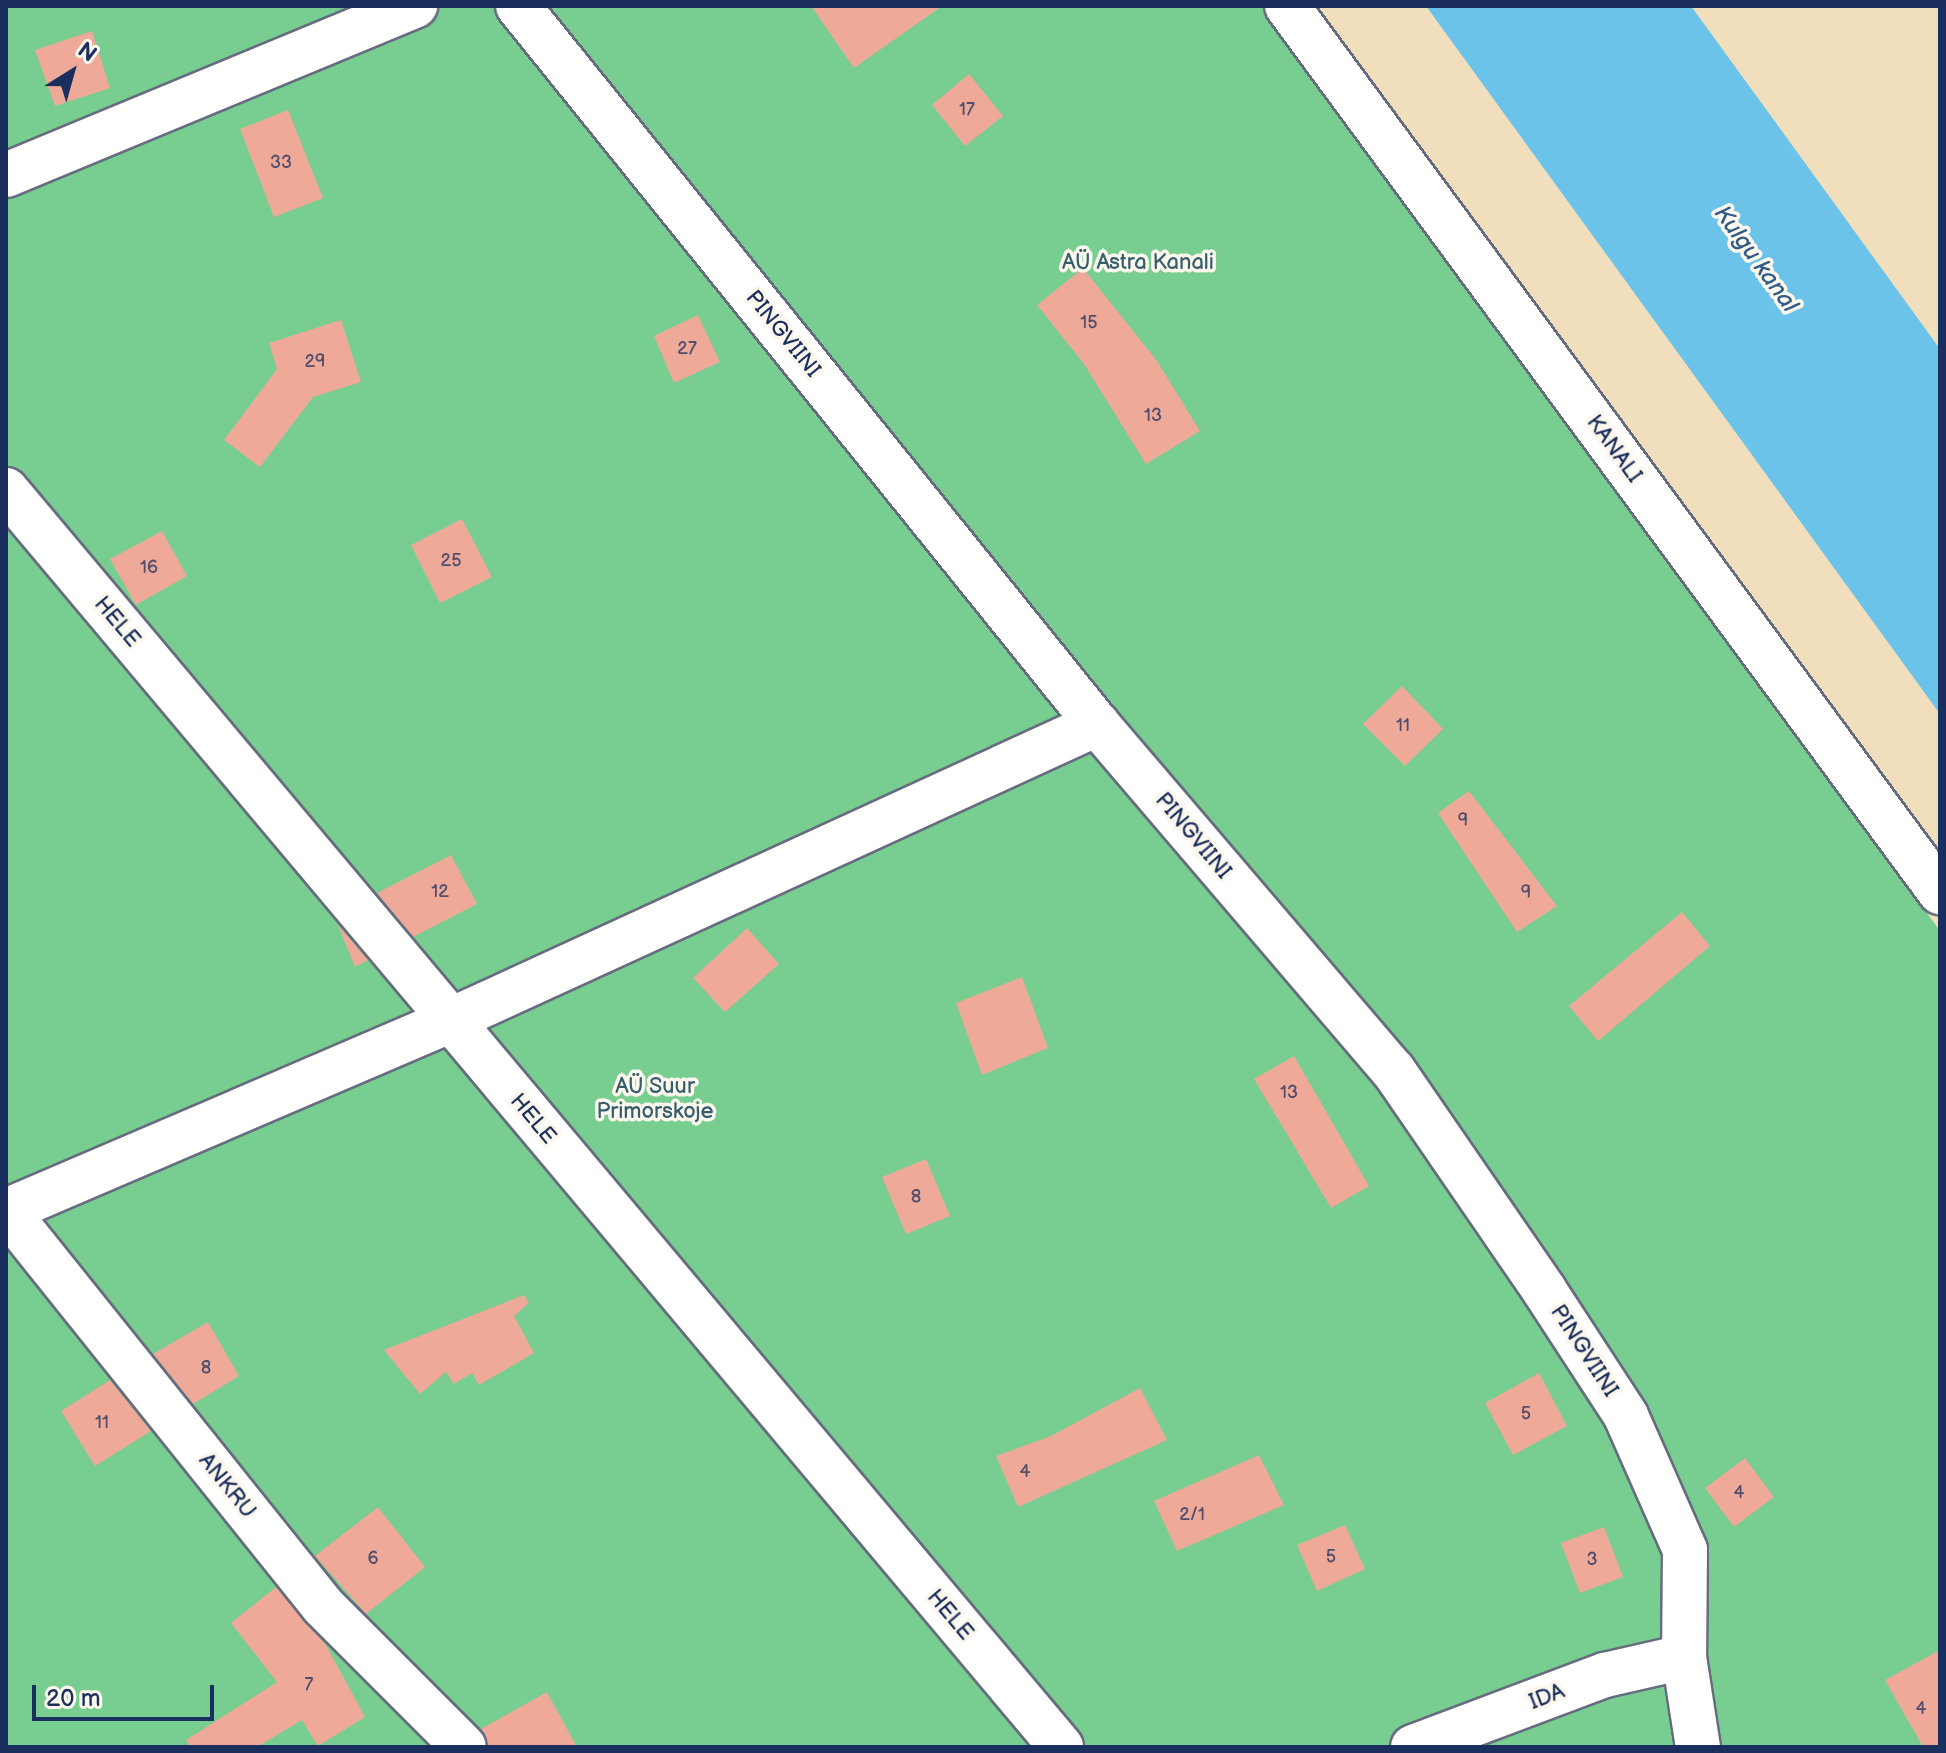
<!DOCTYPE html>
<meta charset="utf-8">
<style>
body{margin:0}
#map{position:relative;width:1946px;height:1753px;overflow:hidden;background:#f0debc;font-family:"Balsamiq Sans",sans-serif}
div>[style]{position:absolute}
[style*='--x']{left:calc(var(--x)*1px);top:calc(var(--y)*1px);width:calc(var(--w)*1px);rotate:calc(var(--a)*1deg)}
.green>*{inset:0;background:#78cd90}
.water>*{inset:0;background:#6cc3e9}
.building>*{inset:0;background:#eea998}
.roads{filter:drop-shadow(2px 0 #666c7f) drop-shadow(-2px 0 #666c7f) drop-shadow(0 2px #666c7f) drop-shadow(0 -2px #666c7f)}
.minor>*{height:44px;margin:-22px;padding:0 22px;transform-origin:22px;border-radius:22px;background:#fff}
span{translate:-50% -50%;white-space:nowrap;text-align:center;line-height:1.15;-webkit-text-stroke:7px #fbf7ec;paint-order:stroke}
.number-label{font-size:18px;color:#504e6c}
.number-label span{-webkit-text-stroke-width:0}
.park-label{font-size:22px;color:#375e6d}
.street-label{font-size:22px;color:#1b2f5e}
.water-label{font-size:24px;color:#335b88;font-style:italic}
.frame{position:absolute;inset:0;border:8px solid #1b2f5e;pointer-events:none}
.north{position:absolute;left:32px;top:32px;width:80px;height:80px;-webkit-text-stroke:6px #fbf7ec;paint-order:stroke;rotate:37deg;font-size:22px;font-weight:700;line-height:32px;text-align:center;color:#1b2f5e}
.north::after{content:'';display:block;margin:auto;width:28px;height:36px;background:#1b2f5e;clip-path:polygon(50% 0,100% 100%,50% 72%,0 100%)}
.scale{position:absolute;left:32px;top:1685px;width:182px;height:36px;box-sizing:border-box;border:4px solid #1b2f5e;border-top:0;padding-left:10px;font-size:24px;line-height:28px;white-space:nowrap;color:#1b2f5e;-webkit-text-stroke:6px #fbf7ec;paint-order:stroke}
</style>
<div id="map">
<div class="green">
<i style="clip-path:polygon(6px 6px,1264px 6px,1940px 931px,1940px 1747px,6px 1747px)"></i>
</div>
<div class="water">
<i style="clip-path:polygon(1426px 6px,1691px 6px,1940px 349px,1940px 714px)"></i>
</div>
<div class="building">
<i style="clip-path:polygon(811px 6px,942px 6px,854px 68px)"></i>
<i style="clip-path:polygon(92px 31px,110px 88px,55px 106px,35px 50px)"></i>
<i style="clip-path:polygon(969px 74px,1003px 116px,965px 146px,932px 105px)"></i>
<i style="clip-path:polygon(288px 110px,323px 198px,274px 217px,240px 129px)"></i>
<i style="clip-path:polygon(1083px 268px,1157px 361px,1200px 431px,1146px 464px,1084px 364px,1037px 305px)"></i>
<i style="clip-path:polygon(698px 315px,720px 362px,674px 383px,654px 336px)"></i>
<i style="clip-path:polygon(341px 320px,361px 382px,313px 397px,260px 467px,224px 440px,277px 369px,269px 343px)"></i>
<i style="clip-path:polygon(462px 519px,492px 577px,440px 603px,411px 545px)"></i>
<i style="clip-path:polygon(162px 531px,187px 576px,136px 605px,110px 559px)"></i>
<i style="clip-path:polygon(1402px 686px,1443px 729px,1405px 766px,1363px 724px)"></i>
<i style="clip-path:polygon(1469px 791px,1557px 906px,1517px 932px,1438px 813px)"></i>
<i style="clip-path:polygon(451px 855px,477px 904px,413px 937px,377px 893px)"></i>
<i style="clip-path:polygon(1682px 912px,1710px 946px,1598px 1041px,1569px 1006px)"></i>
<i style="clip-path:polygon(338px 925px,368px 960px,355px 967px)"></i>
<i style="clip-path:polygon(747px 928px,779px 964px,725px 1012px,693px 978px)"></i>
<i style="clip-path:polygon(1022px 977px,1048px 1048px,982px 1075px,956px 1003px)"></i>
<i style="clip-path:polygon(1294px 1056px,1369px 1186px,1331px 1208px,1254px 1079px)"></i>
<i style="clip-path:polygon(926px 1159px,950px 1216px,906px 1234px,882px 1177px)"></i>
<i style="clip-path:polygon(524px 1295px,529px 1303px,514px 1316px,534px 1353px,479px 1385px,472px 1373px,454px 1384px,446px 1372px,420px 1394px,384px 1350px)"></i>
<i style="clip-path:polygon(208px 1322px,239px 1376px,193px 1404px,153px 1354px)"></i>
<i style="clip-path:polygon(1539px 1373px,1567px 1426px,1513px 1455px,1485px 1403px)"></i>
<i style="clip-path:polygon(110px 1380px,151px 1431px,95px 1466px,61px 1411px)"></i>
<i style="clip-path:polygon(1140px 1388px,1167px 1440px,1018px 1507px,996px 1456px,1051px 1436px)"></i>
<i style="clip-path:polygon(1259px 1455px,1284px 1505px,1177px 1551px,1154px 1501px)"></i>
<i style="clip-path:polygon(1745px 1458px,1774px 1497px,1734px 1527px,1705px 1488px)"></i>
<i style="clip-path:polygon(378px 1507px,425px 1567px,366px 1614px,315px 1556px)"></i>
<i style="clip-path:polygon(1345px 1525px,1365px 1569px,1317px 1591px,1297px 1545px)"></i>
<i style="clip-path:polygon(1604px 1527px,1623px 1577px,1580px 1593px,1561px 1543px)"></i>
<i style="clip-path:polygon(276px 1587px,326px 1645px,365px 1717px,318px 1746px,302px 1720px,257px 1747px,190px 1747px,186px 1740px,277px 1682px,231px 1623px)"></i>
<i style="clip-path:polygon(1940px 1650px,1940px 1747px,1923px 1747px,1885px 1680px)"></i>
<i style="clip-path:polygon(547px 1692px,577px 1747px,488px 1747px,481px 1729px)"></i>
</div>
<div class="roads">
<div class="minor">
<i style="--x:518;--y:6;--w:922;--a:51.12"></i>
<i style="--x:1097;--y:724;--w:455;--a:49.5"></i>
<i style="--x:1393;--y:1070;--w:267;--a:55.5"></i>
<i style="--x:1544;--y:1290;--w:150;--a:56.9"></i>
<i style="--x:1626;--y:1416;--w:146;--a:66.2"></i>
<i style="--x:1685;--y:1550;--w:107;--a:90.5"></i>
<i style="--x:1684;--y:1657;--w:91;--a:81.2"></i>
<i style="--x:1287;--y:6;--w:1101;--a:53.61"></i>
<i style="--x:6;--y:175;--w:443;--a:-22.5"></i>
<i style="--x:6;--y:490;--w:1641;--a:49.99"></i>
<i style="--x:6;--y:1210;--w:507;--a:51.32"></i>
<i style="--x:323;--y:1606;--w:199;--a:45"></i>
<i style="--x:6;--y:1211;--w:484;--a:-23.2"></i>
<i style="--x:451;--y:1020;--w:711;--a:-24.62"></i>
<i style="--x:1413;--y:1747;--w:205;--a:-20.6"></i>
<i style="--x:1605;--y:1675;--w:81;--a:-12.8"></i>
</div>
</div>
<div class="number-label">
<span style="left:967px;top:110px">17</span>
<span style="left:281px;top:163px">33</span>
<span style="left:1089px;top:323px">15</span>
<span style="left:687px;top:349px">27</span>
<span style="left:315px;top:362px">29</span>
<span style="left:1153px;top:416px">13</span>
<span style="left:451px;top:561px">25</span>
<span style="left:149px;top:568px">16</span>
<span style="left:1403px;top:726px">11</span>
<span style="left:1463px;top:821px">9</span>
<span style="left:440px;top:892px">12</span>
<span style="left:1526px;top:893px">9</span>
<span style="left:1289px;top:1093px">13</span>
<span style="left:916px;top:1197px">8</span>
<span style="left:206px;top:1368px">8</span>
<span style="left:1526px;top:1414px">5</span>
<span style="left:102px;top:1423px">11</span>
<span style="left:1025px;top:1472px">4</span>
<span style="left:1739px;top:1493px">4</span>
<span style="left:1192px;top:1515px">2/1</span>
<span style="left:1331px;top:1557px">5</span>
<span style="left:373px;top:1559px">6</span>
<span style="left:1592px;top:1560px">3</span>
<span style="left:309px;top:1685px">7</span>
<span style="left:1921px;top:1709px">4</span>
</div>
<div class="park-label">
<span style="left:1138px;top:263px">AÜ Astra Kanali</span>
<span style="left:655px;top:1099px">AÜ Suur<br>Primorskoje</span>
</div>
<div class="street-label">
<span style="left:783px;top:334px;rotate:51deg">PINGVIINI</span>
<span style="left:1614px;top:449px;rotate:54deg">KANALI</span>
<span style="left:117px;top:622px;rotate:50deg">HELE</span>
<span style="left:1193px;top:836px;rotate:50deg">PINGVIINI</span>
<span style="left:533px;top:1119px;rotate:50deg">HELE</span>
<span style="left:1584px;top:1351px;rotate:57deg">PINGVIINI</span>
<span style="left:227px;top:1486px;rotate:51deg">ANKRU</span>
<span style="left:950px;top:1615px;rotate:50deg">HELE</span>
<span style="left:1547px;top:1697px;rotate:-21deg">IDA</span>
</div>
<div class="water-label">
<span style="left:1756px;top:259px;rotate:54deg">Kulgu kanal</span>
</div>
<div class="frame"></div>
<div class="north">N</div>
<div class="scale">20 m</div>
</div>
